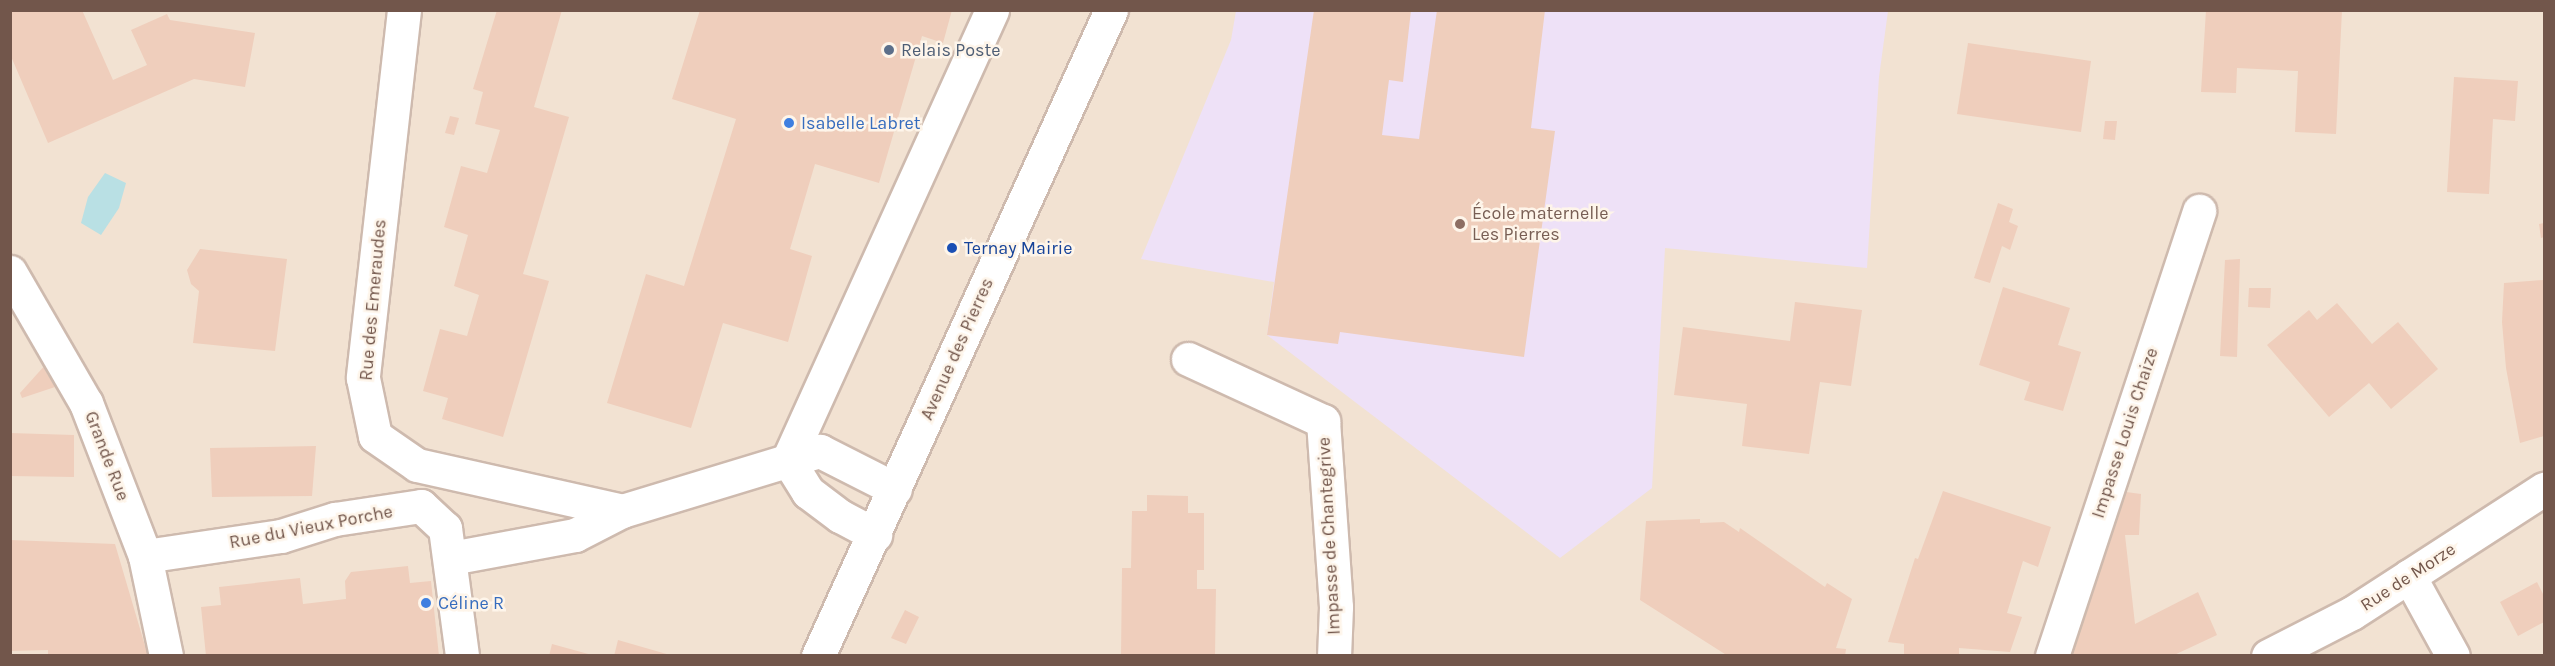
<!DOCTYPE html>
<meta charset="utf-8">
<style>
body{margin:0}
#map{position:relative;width:2555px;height:666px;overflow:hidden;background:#fbf1e4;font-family:Karla,sans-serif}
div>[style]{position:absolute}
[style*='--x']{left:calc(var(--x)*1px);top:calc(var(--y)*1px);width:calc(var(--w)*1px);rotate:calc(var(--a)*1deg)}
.residential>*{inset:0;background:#f2e2d2}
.education>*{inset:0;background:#eee1f7}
.water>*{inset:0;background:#b9e0e4}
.building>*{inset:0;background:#efcebc}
.roads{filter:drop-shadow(2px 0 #cebaae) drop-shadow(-2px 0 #cebaae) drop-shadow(0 2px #cebaae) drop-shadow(0 -2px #cebaae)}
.minor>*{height:33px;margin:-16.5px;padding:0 16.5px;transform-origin:16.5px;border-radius:16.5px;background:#fff}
.tertiary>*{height:33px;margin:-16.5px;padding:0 16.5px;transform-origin:16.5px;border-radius:16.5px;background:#fff}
.dots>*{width:16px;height:16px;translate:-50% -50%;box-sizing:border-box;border:3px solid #fef5ea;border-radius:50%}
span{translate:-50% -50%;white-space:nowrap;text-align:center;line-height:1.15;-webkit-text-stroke:5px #fef5ea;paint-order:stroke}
.service-label{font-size:18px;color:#4e5e75}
.left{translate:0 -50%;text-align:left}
.shop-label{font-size:18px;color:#366cbe}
.education-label{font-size:18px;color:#785e54}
.transit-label{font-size:18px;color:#164399}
.street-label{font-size:18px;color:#72564b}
.frame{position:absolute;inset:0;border:12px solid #72564b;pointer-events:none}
</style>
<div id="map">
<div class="residential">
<i style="clip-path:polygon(11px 11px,2544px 11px,2544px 655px,11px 655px)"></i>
</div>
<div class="education">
<i style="clip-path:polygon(1236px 11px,1888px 11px,1879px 77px,1867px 268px,1665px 248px,1652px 488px,1560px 558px,1267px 335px,1274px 282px,1141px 259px,1231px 40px)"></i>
</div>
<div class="water">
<i style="clip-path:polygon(105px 173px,126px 183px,119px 208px,101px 235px,81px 223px,88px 197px)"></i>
</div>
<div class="building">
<i style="clip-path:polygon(15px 10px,82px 10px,113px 80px,147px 65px,131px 30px,167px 14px,170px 20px,255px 33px,245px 87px,194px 79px,48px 143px,10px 54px,10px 12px)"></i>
<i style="clip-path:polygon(497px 10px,562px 10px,534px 107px,569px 117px,523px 274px,549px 281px,503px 437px,442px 419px,448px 398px,423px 391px,440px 329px,467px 336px,479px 295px,454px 286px,468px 235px,444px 227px,461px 166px,487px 173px,500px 130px,475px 124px,483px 92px,473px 89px)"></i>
<i style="clip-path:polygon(700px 10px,952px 10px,943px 43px,922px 36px,879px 183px,815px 164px,790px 249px,812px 256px,788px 342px,723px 323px,691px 428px,607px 403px,646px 274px,684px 286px,736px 119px,672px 99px)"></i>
<i style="clip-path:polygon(1314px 10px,1411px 10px,1403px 82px,1389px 80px,1382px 135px,1419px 139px,1437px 10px,1545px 10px,1531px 128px,1555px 131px,1524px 357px,1340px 332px,1338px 344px,1267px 335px)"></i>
<i style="clip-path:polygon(2206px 10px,2342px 10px,2336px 134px,2295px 132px,2298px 71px,2237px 68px,2236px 93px,2201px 92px)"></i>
<i style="clip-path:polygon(1968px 43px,2091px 61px,2081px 132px,1957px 114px)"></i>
<i style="clip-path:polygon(2454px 77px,2518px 81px,2515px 121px,2493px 119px,2489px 194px,2447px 192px)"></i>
<i style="clip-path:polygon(450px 116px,459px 118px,454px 135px,445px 133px)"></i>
<i style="clip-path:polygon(2105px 121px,2117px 121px,2115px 140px,2103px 139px)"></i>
<i style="clip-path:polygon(1998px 203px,2013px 209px,2009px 222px,2018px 226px,2010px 250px,2002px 246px,1990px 283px,1974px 278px)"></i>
<i style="clip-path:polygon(2544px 223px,2544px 237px,2541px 238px,2539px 224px)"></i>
<i style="clip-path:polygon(200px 249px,287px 259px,275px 351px,193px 343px,199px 291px,191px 284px,187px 270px)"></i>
<i style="clip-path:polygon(2240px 259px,2237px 357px,2220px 356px,2225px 260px)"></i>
<i style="clip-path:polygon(2543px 280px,2544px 436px,2520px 443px,2506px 368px,2502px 322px,2504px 283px)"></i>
<i style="clip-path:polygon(2003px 287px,2070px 308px,2058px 345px,2081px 352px,2063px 411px,2024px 400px,2030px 382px,1979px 365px)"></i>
<i style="clip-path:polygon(2249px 288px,2271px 288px,2270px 308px,2248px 307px)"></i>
<i style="clip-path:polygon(1795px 302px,1862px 310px,1851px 386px,1820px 382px,1809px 454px,1742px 446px,1747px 404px,1674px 395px,1683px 327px,1790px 341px)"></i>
<i style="clip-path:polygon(2337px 303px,2372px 344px,2398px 322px,2438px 369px,2391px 409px,2369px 383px,2329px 417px,2267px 345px,2309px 310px,2317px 320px)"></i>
<i style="clip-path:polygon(47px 363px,58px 386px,22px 398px,20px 393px)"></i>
<i style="clip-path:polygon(10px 433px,74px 435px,74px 477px,10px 476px)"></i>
<i style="clip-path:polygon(316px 446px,312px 496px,212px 497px,210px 448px)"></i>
<i style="clip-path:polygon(1943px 491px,2051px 527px,2038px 567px,2023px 561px,2007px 613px,2022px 617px,2010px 652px,1959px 648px,1959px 656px,1904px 656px,1904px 644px,1888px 642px,1915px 558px,1918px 559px)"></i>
<i style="clip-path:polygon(2126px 492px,2141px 494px,2139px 535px,2125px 535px,2135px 624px,2198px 592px,2217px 635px,2172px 656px,2072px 656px)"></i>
<i style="clip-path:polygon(1147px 495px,1188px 496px,1188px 513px,1204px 513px,1204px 570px,1197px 570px,1197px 589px,1216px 589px,1215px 656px,1121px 656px,1122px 568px,1131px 568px,1132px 511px,1147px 511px)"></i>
<i style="clip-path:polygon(1700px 519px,1700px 523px,1724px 522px,1739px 532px,1740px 528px,1825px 587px,1827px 583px,1852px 599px,1836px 648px,1846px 649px,1845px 656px,1728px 656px,1640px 600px,1646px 521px)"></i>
<i style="clip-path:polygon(10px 540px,115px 544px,148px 656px,48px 656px,48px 650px,10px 651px)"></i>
<i style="clip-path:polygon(408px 566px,410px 583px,431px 581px,439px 656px,206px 656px,201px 607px,221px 605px,219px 587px,300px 578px,303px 604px,346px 599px,345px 581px,351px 572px)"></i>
<i style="clip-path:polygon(2537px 582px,2544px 596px,2544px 622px,2518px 636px,2500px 602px)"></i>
<i style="clip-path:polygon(905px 610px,919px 617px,906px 644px,891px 638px)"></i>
<i style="clip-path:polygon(618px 640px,670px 655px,670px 656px,614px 656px)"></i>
<i style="clip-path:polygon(552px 644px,592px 655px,591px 656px,549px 656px)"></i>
</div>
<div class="roads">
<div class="minor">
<i style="--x:404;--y:10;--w:370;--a:96.4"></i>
<i style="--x:363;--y:378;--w:59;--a:78.3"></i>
<i style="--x:375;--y:436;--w:51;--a:34.6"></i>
<i style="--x:417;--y:465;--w:210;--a:12.6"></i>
<i style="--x:10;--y:272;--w:151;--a:59.9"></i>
<i style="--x:86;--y:403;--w:164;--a:68.9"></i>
<i style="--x:145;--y:556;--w:102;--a:78.1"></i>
<i style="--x:1188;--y:359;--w:149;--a:24.7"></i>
<i style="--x:1323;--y:421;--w:186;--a:86"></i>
<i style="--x:1336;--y:607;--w:49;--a:92.3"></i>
<i style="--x:788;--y:460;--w:494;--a:-65.6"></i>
<i style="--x:788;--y:460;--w:38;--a:58"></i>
<i style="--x:808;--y:492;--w:40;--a:37"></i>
<i style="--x:840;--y:516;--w:40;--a:28"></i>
<i style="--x:145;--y:556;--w:137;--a:-8.4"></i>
<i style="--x:281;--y:536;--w:57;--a:-17.5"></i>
<i style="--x:335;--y:519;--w:87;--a:-8.6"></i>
<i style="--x:421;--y:506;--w:33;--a:43"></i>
<i style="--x:445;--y:528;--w:129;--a:82.4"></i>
<i style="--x:451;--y:558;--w:126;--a:-10.5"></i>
<i style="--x:575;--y:535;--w:53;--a:-27.1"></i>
<i style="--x:622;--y:511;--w:207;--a:-16.9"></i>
<i style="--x:820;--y:451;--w:84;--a:26.9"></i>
<i style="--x:2409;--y:576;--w:91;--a:61.2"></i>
<i style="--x:2052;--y:656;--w:469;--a:-71.7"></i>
<i style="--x:2268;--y:656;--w:94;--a:-27.1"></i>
<i style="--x:2352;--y:613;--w:229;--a:-32.9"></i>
</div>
<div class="tertiary">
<i style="--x:818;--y:656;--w:709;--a:-65.6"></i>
</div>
</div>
<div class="dots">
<i style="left:889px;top:50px;background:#5c6f8a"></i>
<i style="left:789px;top:123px;background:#3f7fe0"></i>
<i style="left:1460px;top:224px;background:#8d6e63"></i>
<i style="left:952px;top:248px;background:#1a4fb4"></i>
<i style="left:426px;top:603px;background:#3f7fe0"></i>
</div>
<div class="service-label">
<span class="left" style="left:901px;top:50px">Relais Poste</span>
</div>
<div class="shop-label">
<span class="left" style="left:801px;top:123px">Isabelle Labret</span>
<span class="left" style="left:438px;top:603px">Céline R</span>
</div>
<div class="education-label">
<span class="left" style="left:1472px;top:224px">École maternelle<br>Les Pierres</span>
</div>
<div class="transit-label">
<span class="left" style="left:964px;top:248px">Ternay Mairie</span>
</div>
<div class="street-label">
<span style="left:373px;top:300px;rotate:-85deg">Rue des Emeraudes</span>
<span style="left:957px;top:349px;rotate:-66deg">Avenue des Pierres</span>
<span style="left:2125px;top:433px;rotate:-72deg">Impasse Louis Chaize</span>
<span style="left:107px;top:456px;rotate:69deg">Grande Rue</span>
<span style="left:311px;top:527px;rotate:-11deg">Rue du Vieux Porche</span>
<span style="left:1329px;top:536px;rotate:-93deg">Impasse de Chantegrive</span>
<span style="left:2408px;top:577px;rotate:-33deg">Rue de Morze</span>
</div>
<div class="frame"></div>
</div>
